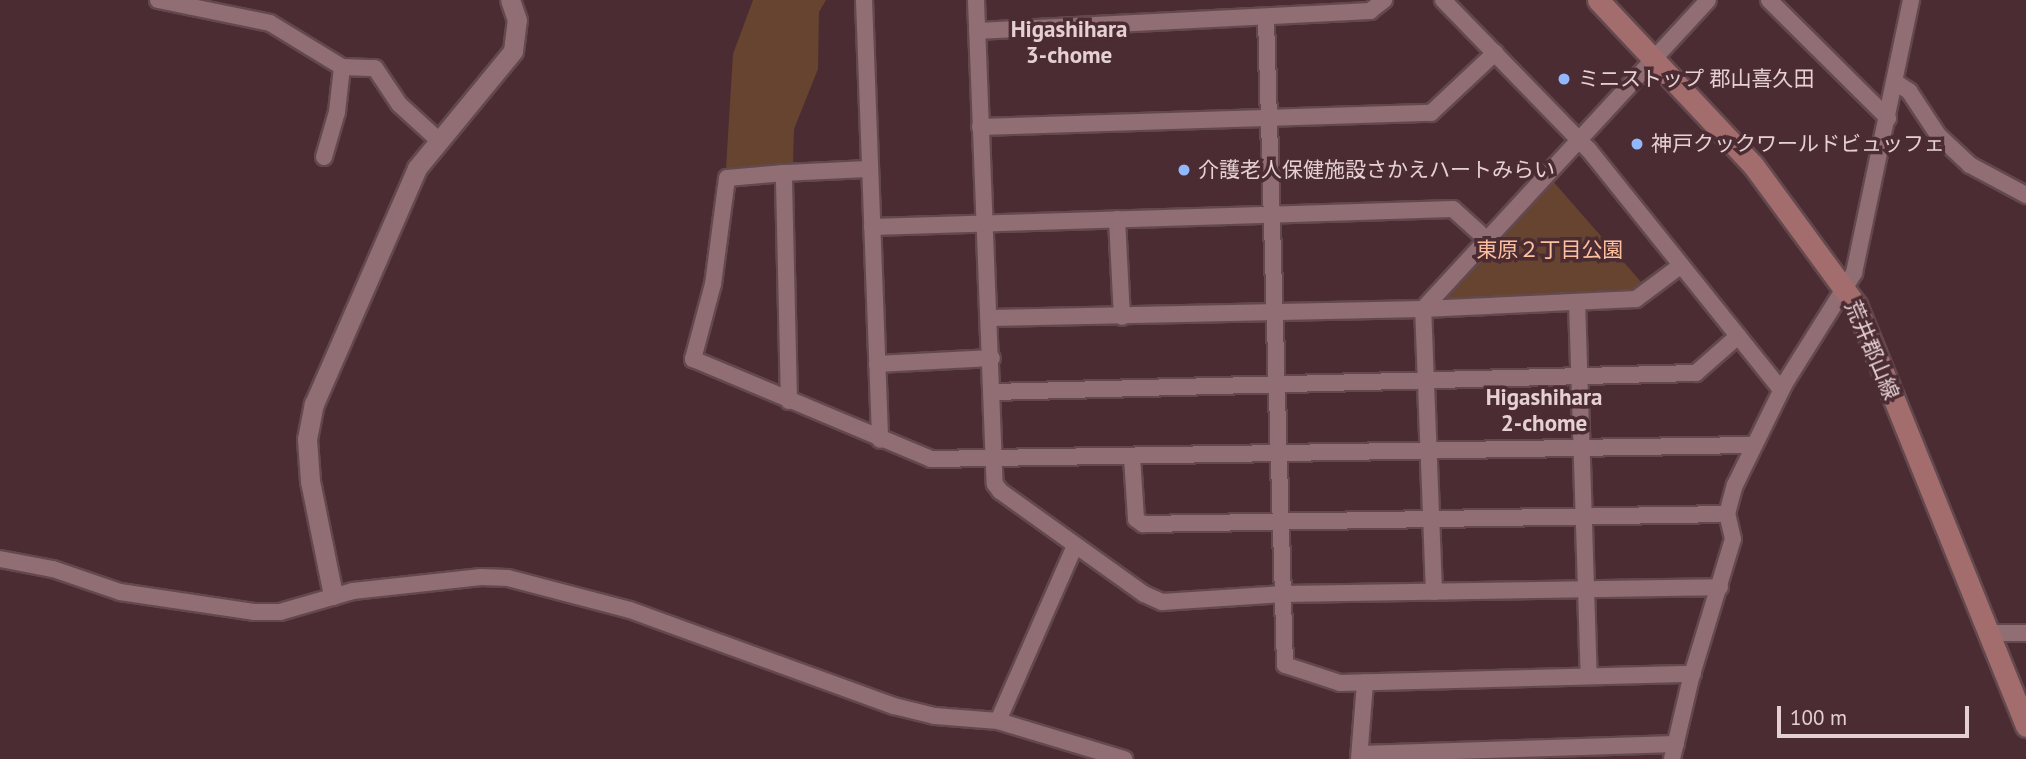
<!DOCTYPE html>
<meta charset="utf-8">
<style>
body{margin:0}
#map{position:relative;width:2026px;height:759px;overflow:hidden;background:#4b2c32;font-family:"PT Sans","Noto Sans JP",sans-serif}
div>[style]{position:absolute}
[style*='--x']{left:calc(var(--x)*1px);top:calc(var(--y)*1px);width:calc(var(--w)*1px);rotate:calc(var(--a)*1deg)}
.green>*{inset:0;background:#664430}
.roads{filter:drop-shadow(2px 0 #63494e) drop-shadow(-2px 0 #63494e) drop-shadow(0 2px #63494e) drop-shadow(0 -2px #63494e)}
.minor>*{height:16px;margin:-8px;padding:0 8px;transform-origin:8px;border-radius:8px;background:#916e74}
.tertiary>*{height:19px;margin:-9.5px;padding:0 9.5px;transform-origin:9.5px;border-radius:9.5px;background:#916e74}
.secondary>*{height:21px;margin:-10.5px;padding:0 10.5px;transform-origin:10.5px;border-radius:10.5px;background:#a46d6d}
.dots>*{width:19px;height:19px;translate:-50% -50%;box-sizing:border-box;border:4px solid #4b2c32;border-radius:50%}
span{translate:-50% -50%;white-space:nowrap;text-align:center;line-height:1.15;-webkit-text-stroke:7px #4b2c32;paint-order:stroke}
.poi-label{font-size:21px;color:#e5d1d4}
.left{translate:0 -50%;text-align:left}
.park-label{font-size:21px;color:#fdc09f}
.street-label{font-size:21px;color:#e5d1d4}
.neighbourhood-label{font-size:23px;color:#e5d1d4;font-weight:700}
.scale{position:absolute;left:1777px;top:706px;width:192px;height:32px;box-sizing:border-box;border:4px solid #e5d1d4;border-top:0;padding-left:9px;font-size:21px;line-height:24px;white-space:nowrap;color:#e5d1d4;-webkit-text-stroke:5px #4b2c32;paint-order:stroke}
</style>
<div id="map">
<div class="green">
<i style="clip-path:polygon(753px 0,826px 0,819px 12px,818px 69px,794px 129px,793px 165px,726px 168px,733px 54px)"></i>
<i style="clip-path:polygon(1551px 179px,1642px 283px,1631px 293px,1440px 301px)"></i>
</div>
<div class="roads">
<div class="minor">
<i style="--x:158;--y:0;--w:114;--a:11.6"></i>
<i style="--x:270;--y:23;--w:84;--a:31.4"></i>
<i style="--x:342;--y:67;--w:33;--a:2"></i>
<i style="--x:375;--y:68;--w:43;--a:56.3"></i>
<i style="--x:399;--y:104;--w:52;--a:42.6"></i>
<i style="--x:864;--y:0;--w:440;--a:87.9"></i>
<i style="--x:976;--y:0;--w:484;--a:87.8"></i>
<i style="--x:995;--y:484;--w:9;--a:54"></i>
<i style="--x:1000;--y:491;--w:177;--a:35.6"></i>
<i style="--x:1144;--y:594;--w:20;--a:24"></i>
<i style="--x:1162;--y:602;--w:122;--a:-3.8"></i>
<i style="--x:1284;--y:594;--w:436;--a:-0.9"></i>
<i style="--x:1443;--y:0;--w:209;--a:45.8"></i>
<i style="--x:1589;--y:150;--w:307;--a:51.3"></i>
<i style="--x:1769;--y:0;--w:168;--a:44.8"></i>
<i style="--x:1266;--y:18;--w:647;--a:88.32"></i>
<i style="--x:1285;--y:665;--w:58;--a:18.1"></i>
<i style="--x:1340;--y:683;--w:353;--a:-1.5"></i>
<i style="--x:977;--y:31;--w:394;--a:-2.9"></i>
<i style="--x:1370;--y:11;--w:18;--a:-38"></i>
<i style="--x:1895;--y:82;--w:17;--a:33"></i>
<i style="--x:1909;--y:91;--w:53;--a:56.6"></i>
<i style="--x:1938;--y:135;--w:44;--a:43.2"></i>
<i style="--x:1970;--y:165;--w:64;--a:28.2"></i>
<i style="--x:980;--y:127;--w:451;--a:-1.8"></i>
<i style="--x:1431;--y:113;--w:88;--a:-43.2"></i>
<i style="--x:324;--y:157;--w:47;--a:-73.9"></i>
<i style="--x:337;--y:112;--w:45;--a:-83.7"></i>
<i style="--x:784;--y:173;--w:57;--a:175"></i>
<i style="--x:727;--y:178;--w:107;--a:97.5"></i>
<i style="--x:713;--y:284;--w:78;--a:104.9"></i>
<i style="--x:693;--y:359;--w:258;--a:22.8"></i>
<i style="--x:931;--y:459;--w:821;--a:-0.98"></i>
<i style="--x:1117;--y:219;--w:98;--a:87.1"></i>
<i style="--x:872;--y:227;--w:581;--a:-1.77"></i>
<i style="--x:1453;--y:209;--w:43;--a:42.2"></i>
<i style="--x:1577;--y:302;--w:373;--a:88.2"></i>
<i style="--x:991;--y:318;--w:432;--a:-1.2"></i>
<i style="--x:1423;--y:309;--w:213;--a:-2.7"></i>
<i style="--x:1636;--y:299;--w:54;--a:-36.7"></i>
<i style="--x:877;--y:364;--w:115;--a:-3"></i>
<i style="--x:993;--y:392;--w:703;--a:-1.55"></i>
<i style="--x:1696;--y:373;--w:56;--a:-41.4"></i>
<i style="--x:789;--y:401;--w:228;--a:-91.3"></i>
<i style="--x:784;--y:173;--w:86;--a:-2.7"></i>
<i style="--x:1132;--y:457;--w:62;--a:86.3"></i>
<i style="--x:1136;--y:519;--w:9;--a:36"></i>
<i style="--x:1143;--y:524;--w:584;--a:-0.98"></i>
<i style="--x:0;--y:559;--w:54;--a:10.7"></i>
<i style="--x:53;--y:569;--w:71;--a:18.9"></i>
<i style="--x:120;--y:592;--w:135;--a:8.5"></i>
<i style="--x:254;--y:612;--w:26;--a:0"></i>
<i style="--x:280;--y:612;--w:76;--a:-16"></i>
<i style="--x:353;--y:591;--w:129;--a:-6.2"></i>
<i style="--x:481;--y:577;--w:27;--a:2"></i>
<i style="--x:508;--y:578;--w:126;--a:14.7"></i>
<i style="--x:630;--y:610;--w:281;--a:20"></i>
<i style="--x:894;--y:706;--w:42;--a:13.7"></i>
<i style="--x:935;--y:716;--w:63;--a:4.5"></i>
<i style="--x:998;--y:721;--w:132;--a:16.8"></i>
<i style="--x:1434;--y:592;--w:283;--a:-92.2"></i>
<i style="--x:1423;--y:309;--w:420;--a:-47.3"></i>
<i style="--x:1988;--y:633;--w:38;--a:0"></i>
<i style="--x:998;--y:721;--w:191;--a:-66.3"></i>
<i style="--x:1360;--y:754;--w:316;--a:-1.8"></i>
<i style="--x:1359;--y:759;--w:77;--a:-85.5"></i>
<i style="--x:1672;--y:759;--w:83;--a:-76.8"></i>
<i style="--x:1691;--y:678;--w:145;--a:-73.2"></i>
<i style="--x:1733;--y:539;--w:26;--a:-103"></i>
<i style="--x:1727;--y:514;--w:30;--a:-75"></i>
<i style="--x:1735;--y:485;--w:114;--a:-63.9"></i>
<i style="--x:1785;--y:383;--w:130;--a:-57.9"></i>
<i style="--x:1854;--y:273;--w:279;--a:-78.2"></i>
</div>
<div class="tertiary">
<i style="--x:333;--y:595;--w:116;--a:-101.4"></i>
<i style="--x:310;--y:481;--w:42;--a:-94.1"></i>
<i style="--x:307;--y:439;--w:36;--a:-79"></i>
<i style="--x:314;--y:404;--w:257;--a:-66.4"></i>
<i style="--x:417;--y:168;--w:151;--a:-50.6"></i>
<i style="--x:513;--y:51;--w:31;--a:-83"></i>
<i style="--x:517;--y:20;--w:21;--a:-109"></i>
</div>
<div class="secondary">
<i style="--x:1598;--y:0;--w:226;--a:46.8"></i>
<i style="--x:1753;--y:165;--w:174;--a:53.7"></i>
<i style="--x:1856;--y:305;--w:454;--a:68"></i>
</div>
</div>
<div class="dots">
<i style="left:1564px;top:79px;background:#92b7fd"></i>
<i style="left:1637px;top:144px;background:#92b7fd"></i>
<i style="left:1184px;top:170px;background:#92b7fd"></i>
</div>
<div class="poi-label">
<span class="left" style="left:1578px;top:79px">ミニストップ 郡山喜久田</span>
<span class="left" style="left:1651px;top:144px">神戸クックワールドビュッフェ</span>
<span class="left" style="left:1198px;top:170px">介護老人保健施設さかえハートみらい</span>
</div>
<div class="park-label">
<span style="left:1550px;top:250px">東原２丁目公園</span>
</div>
<div class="street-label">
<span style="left:1872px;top:350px;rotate:67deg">荒井郡山線</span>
</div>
<div class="neighbourhood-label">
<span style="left:1069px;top:42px">Higashihara<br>3-chome</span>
<span style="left:1544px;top:410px">Higashihara<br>2-chome</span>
</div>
<div class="scale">100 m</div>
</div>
